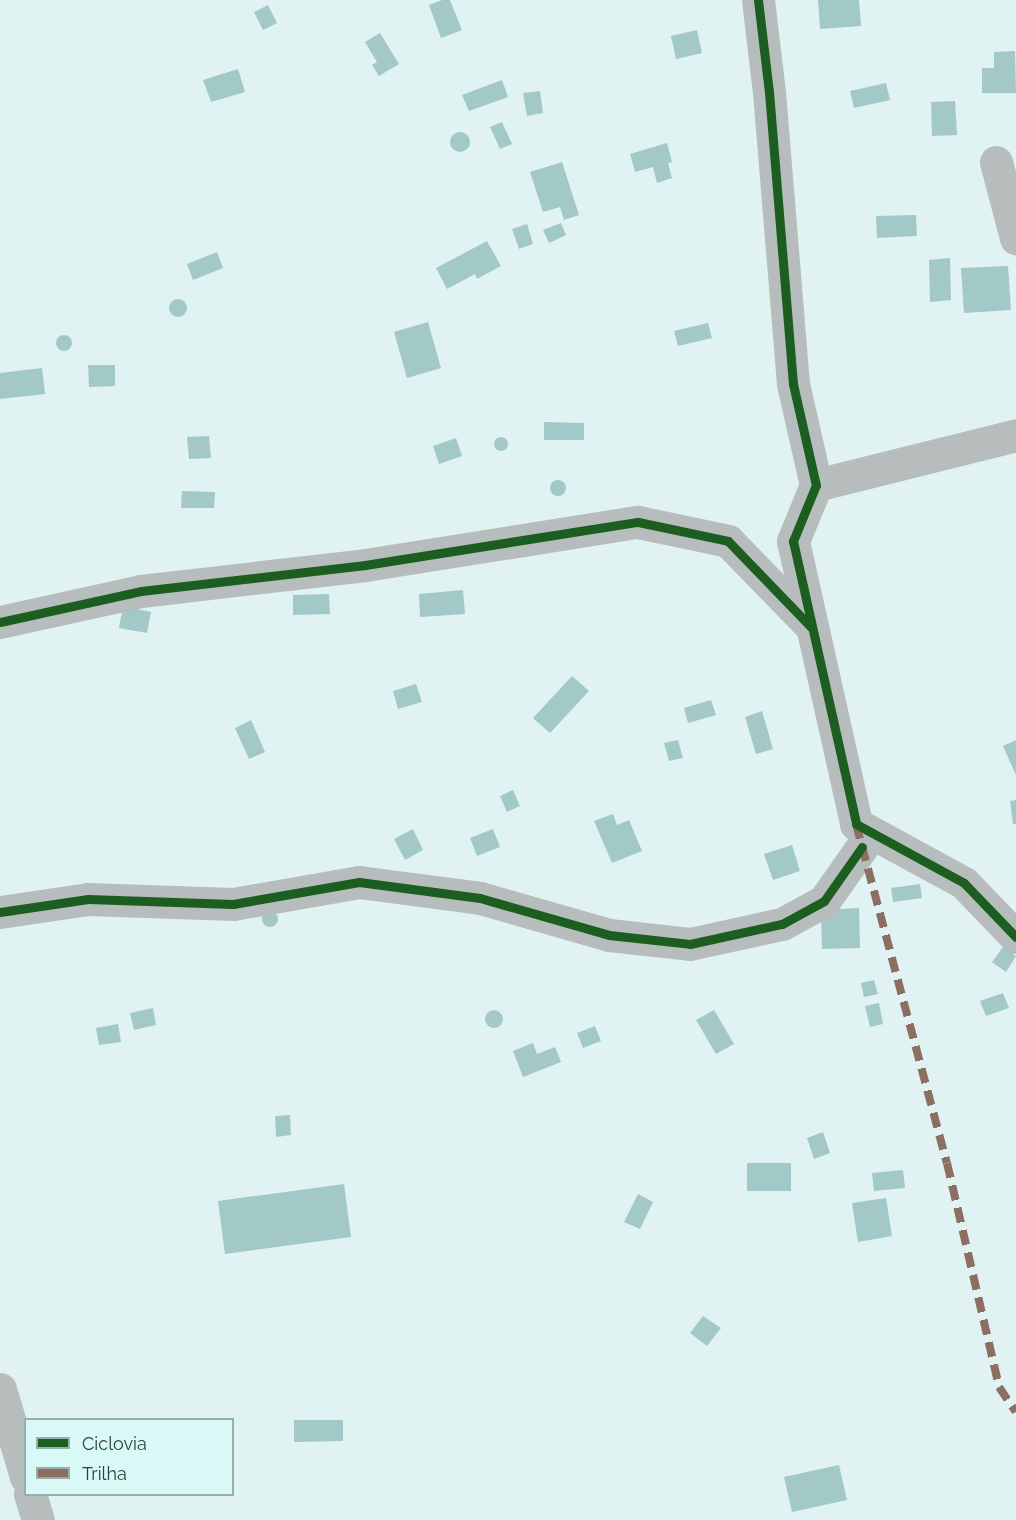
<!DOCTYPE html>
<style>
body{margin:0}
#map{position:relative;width:1016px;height:1520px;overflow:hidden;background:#e0f2f1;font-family:Raleway,sans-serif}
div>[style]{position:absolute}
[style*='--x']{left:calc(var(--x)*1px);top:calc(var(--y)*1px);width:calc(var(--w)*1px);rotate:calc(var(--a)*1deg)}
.building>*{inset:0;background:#a2c9c8}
.round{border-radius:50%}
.minor>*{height:33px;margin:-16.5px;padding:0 16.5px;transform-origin:16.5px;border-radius:16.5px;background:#b7bdbd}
.quiet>*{height:8px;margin-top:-4px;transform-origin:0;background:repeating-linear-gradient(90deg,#8d6e63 0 15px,transparent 0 23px)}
.cycleway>*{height:9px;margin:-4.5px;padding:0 4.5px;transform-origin:4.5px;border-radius:4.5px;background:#1b5e20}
span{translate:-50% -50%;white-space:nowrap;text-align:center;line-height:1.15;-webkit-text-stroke:6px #d9f9f7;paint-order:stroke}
.legend{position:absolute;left:24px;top:1418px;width:210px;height:78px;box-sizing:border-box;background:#d9f9f7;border:2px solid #96afad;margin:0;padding:8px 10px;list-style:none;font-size:18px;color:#323f3e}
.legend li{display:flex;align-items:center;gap:12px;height:30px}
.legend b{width:30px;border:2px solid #96afad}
</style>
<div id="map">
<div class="building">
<i style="clip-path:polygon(442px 0,450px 0,462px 30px,441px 38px,429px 5px)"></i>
<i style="clip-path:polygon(818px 0,859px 0,861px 26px,820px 29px)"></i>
<i style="clip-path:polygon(268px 5px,277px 23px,263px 30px,254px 12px)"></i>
<i style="clip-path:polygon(697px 30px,702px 53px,676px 59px,671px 36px)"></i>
<i style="clip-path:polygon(380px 33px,399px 64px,379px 76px,372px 65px,377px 62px,365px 42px)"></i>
<i style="clip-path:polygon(1015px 51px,1016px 93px,982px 93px,982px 68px,994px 68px,994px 52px)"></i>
<i style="clip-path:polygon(238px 69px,245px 92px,211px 102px,203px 80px)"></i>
<i style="clip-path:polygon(502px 80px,508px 97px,469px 111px,462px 95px)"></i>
<i style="clip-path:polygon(886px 83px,890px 100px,854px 108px,850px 91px)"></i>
<i style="clip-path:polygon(540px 91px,543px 113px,527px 116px,523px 93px)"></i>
<i style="clip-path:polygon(955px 101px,957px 135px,932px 136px,931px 102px)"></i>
<i style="clip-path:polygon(502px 122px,512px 144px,500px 149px,490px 127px)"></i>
<i class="round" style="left:450px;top:132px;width:20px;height:20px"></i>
<i style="clip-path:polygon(667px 143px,672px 162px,668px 163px,672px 178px,657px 183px,653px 167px,635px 172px,630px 154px)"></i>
<i style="clip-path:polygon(562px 162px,579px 215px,564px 220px,560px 207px,543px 212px,530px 172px)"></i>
<i style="clip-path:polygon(916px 215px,917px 236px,877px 238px,876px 216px)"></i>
<i style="clip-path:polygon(561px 223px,566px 235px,549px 243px,543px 230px)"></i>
<i style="clip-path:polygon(527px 224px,533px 244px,519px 249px,512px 229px)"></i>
<i style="clip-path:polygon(487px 241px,501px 266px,477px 279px,475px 274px,447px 289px,436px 268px)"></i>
<i style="clip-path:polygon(217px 252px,223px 268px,193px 280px,187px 264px)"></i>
<i style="clip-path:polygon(950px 258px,951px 300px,930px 302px,929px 260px)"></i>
<i style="clip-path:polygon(1008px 266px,1011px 310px,964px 313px,961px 268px)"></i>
<i class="round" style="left:169px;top:299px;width:18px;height:18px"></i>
<i style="clip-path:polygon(428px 322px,441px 368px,407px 378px,394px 332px)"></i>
<i style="clip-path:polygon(708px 323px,712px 338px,678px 346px,674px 331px)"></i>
<i class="round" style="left:56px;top:335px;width:16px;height:16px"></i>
<i style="clip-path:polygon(88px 365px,115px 365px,115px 386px,89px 387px)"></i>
<i style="clip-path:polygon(42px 368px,45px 394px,0 399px,0 373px)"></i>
<i style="clip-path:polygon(544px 422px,584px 423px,584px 440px,544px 440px)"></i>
<i style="clip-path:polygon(209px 436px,211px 458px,189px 459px,187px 437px)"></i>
<i class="round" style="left:494px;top:437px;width:14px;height:14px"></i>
<i style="clip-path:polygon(456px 438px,462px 456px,439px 464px,433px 446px)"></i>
<i class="round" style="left:550px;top:480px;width:16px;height:16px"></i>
<i style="clip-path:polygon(182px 491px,215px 492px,214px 508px,181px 508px)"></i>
<i style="clip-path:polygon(463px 590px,465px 614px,420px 617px,419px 594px)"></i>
<i style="clip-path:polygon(329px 594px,330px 614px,293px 615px,293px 595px)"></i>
<i style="clip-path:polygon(123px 606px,151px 612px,147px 633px,119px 628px)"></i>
<i style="clip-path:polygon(572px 676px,589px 691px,550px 733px,533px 718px)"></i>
<i style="clip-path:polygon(416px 684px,422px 702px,398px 709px,393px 691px)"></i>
<i style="clip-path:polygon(711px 700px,716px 715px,688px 723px,684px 708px)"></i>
<i style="clip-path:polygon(762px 711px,773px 749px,756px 754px,745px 717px)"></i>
<i style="clip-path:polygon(251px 720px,265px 752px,249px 759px,235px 728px)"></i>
<i style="clip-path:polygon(678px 740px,683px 758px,669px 761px,664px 743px)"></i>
<i style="clip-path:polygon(1016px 740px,1016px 775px,1003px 746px)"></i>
<i style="clip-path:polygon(513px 790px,520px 806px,507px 812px,500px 796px)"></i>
<i style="clip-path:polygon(1016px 800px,1016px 824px,1013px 824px,1010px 801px)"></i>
<i style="clip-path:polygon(613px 814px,617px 825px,629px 820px,642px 851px,612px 863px,594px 821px)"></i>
<i style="clip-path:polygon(413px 829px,423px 850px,405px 860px,394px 839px)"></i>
<i style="clip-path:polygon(493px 829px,500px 847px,477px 856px,470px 838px)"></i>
<i style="clip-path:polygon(792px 845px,800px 871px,773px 880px,764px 854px)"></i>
<i style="clip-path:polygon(920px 884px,922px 898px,893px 902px,891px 888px)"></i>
<i style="clip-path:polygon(859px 908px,860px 948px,822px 949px,821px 910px)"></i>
<i class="round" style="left:262px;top:911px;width:16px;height:16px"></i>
<i style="clip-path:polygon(1003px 947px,1016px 956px,1006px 972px,992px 962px)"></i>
<i style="clip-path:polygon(874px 980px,878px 994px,864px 997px,861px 983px)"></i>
<i style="clip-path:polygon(1003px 993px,1009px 1008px,986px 1016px,980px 1001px)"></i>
<i style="clip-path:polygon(879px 1003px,883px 1024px,870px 1027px,865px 1006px)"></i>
<i style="clip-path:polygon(153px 1008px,156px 1025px,134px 1030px,130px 1013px)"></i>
<i style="clip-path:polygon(714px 1010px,734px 1044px,716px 1054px,696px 1020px)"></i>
<i class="round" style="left:485px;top:1010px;width:18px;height:18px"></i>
<i style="clip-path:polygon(118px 1024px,121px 1042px,99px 1045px,96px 1028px)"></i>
<i style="clip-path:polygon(595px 1026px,601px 1041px,583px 1048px,577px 1033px)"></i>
<i style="clip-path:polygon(533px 1043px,537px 1054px,555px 1047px,561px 1062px,523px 1077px,513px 1051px)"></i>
<i style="clip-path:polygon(290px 1115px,291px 1135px,276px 1137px,275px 1116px)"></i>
<i style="clip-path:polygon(823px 1132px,830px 1153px,814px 1159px,807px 1138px)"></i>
<i style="clip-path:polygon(747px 1163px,791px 1163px,791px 1191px,747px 1191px)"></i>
<i style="clip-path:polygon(903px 1170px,905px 1188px,874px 1191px,872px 1173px)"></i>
<i style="clip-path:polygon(344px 1184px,351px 1237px,225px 1254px,218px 1201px)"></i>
<i style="clip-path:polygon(638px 1194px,653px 1202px,640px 1229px,624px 1222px)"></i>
<i style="clip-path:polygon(886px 1198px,892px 1236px,858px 1242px,852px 1203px)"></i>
<i style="clip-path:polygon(703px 1316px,721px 1328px,707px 1346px,690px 1333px)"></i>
<i style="clip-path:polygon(294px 1420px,343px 1420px,343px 1441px,294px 1442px)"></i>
<i style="clip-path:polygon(839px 1465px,847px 1500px,792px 1512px,784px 1477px)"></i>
</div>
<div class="minor">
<i style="--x:758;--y:0;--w:93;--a:83.2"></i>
<i style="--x:769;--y:92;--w:293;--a:85.3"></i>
<i style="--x:793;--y:384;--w:104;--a:77.2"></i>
<i style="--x:816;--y:485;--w:61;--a:112.3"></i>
<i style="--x:793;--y:541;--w:290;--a:77.4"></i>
<i style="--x:856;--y:824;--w:123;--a:28.6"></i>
<i style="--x:964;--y:883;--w:75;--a:46.1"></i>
<i style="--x:996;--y:162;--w:79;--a:75.3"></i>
<i style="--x:816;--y:485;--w:206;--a:-14"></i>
<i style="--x:0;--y:622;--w:144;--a:-12.4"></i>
<i style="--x:141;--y:591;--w:226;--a:-6.6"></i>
<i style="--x:365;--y:565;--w:276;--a:-9"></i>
<i style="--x:638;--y:522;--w:92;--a:11.9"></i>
<i style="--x:728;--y:541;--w:120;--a:45.7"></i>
<i style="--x:0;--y:912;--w:89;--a:-8.4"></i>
<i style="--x:88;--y:899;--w:145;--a:2"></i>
<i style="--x:233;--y:904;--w:128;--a:-9.9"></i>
<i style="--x:359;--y:882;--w:122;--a:7.5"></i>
<i style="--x:480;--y:898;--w:134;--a:16"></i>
<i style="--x:609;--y:935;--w:81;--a:6.3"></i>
<i style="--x:690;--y:944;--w:94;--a:-12.3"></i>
<i style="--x:782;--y:924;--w:48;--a:-28.7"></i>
<i style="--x:824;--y:901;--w:66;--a:-54.9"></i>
<i style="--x:0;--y:1389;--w:92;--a:73.5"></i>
<i style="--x:30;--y:1494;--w:27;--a:73"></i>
</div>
<div class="quiet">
<i style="--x:856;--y:824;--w:351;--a:75"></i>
<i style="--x:947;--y:1163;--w:230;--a:76.9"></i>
<i style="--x:999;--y:1387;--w:30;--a:56"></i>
</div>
<div class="cycleway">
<i style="--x:758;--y:0;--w:93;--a:83.2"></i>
<i style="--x:769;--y:92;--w:293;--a:85.3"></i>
<i style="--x:793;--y:384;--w:104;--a:77.2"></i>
<i style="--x:816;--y:485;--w:61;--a:112.3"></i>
<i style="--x:793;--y:541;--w:290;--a:77.4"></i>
<i style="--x:856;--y:824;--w:123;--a:28.6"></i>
<i style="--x:964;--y:883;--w:75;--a:46.1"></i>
<i style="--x:0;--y:622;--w:144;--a:-12.4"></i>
<i style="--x:141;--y:591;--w:226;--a:-6.6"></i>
<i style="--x:365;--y:565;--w:276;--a:-9"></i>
<i style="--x:638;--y:522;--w:92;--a:11.9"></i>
<i style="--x:728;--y:541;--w:120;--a:46"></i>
<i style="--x:0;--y:912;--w:89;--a:-8.4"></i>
<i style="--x:88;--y:899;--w:145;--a:2"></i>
<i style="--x:233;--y:904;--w:128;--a:-9.9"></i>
<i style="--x:359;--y:882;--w:122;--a:7.5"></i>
<i style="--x:480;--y:898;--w:134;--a:16"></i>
<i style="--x:609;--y:935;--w:81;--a:6.3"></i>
<i style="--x:690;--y:944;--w:94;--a:-12.3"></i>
<i style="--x:782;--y:924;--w:48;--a:-28.7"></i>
<i style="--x:824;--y:901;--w:66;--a:-54.9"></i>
</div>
<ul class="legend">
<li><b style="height:8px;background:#1b5e20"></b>Ciclovia</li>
<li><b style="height:8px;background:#8d6e63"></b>Trilha</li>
</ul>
</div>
